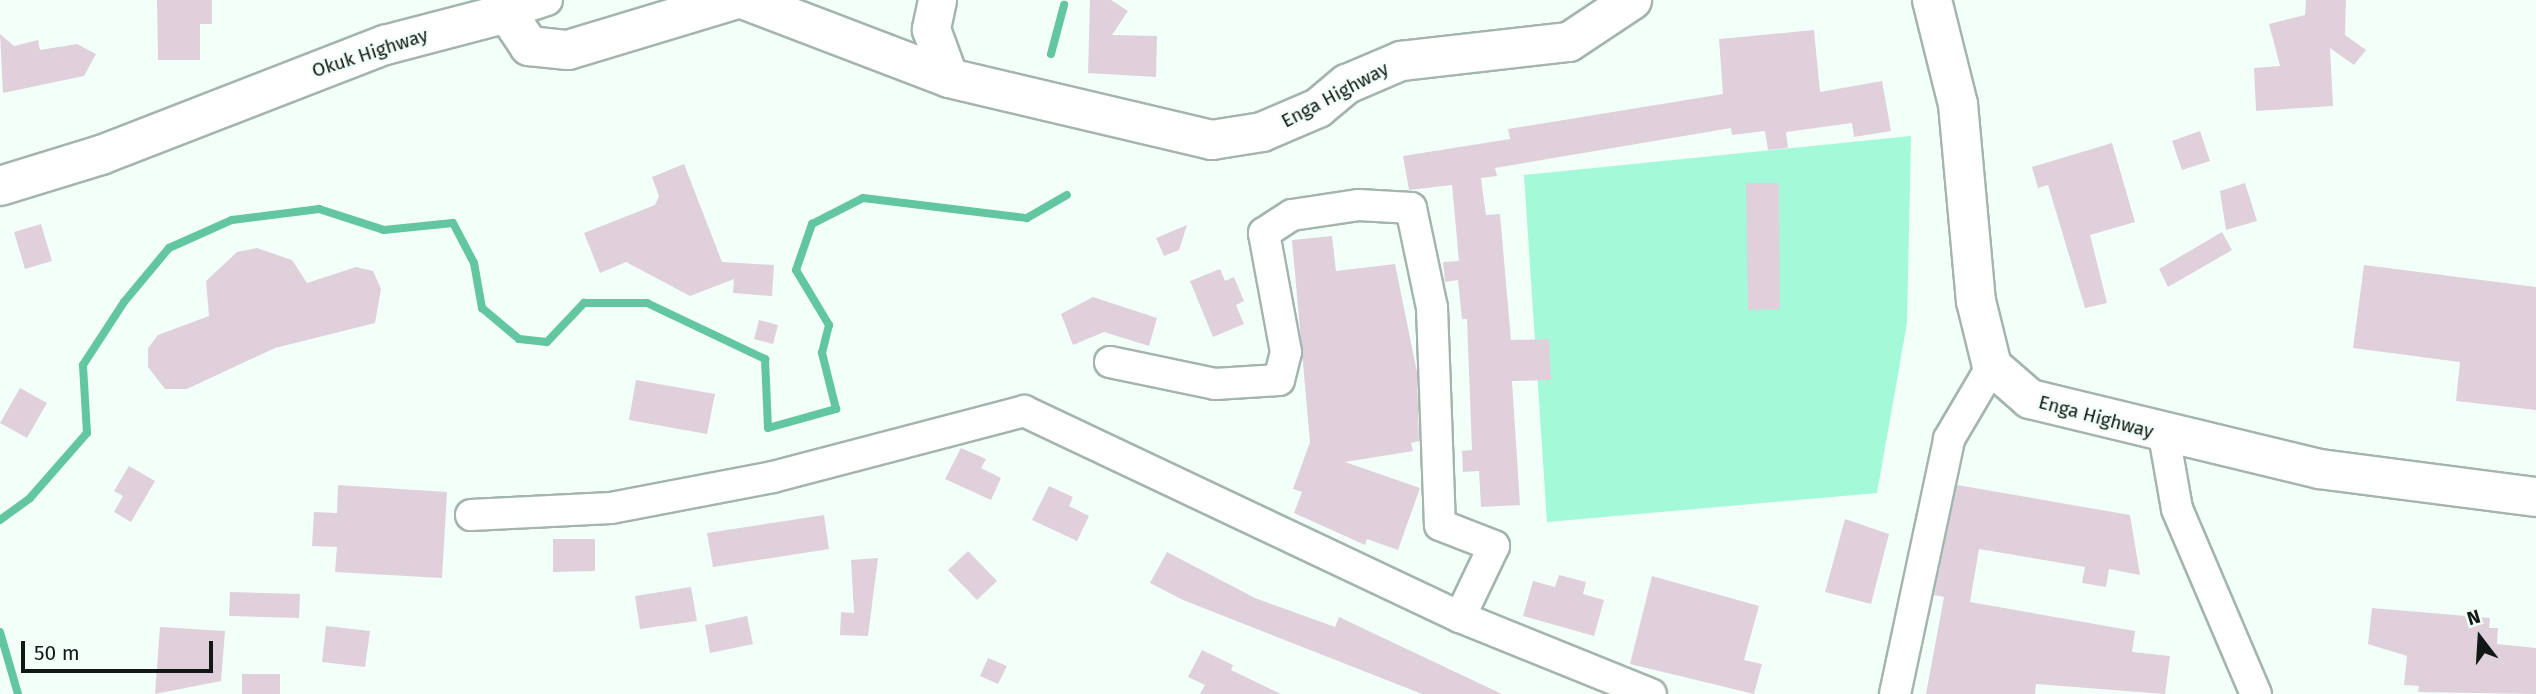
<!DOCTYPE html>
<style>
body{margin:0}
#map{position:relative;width:2536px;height:694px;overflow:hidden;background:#f3fff9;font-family:"Fira Sans",sans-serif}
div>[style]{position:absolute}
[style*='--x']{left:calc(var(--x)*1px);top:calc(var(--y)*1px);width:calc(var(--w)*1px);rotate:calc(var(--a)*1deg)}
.green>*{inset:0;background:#a4fad8}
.stream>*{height:8px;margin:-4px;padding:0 4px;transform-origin:4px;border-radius:4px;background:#62c6a1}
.building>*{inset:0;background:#e0d0db}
.roads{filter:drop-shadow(2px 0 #a3b5ad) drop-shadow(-2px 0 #a3b5ad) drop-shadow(0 2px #a3b5ad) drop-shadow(0 -2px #a3b5ad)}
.minor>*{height:30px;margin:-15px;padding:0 15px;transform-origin:15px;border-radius:15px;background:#fff}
.tertiary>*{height:37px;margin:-18.5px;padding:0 18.5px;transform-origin:18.5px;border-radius:18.5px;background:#fff}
.primary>*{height:38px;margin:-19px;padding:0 19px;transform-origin:19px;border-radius:19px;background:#fff}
span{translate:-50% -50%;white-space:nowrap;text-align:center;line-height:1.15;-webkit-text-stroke:5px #f3fff9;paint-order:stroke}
.street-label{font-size:19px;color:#111815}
.north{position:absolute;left:2445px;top:603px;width:70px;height:70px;-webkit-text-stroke:5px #f3fff9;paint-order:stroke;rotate:343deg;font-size:19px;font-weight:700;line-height:28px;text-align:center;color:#111815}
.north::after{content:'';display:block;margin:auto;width:24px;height:32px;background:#111815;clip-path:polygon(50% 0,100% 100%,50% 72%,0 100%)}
.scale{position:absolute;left:21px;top:641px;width:192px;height:32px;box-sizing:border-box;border:4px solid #111815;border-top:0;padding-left:9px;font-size:21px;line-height:24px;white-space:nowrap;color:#111815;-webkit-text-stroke:5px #f3fff9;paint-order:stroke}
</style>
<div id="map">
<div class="green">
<i style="clip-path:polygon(1911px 136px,1907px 323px,1877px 493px,1547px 522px,1524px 175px)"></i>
</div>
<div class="stream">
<i style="--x:1051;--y:54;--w:51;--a:-75.1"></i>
<i style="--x:0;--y:520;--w:37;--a:-36"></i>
<i style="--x:30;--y:498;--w:86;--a:-48.8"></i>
<i style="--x:87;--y:433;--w:68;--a:-93.4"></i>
<i style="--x:83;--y:365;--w:75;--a:-56.9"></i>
<i style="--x:124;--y:302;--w:70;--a:-50.2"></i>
<i style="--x:169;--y:248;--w:69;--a:-24"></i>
<i style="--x:232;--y:220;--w:88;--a:-7.2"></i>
<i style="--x:319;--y:209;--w:68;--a:17.9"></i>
<i style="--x:384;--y:230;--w:69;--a:-5.8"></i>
<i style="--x:453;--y:223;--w:45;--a:62.3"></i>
<i style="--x:474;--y:263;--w:46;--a:79.9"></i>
<i style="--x:482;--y:308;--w:48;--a:40"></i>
<i style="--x:519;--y:339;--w:28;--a:6"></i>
<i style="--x:547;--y:342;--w:54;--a:-46.5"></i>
<i style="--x:584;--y:303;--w:63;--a:0"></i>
<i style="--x:647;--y:303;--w:131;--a:25.4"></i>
<i style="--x:765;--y:359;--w:69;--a:87.5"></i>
<i style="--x:768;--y:428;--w:71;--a:-15.6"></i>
<i style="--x:836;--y:409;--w:58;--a:-104"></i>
<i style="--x:822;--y:353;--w:29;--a:-76"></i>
<i style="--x:829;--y:325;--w:64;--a:-121"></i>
<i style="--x:796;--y:270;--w:49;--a:-70.8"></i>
<i style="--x:812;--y:224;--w:57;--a:-27"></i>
<i style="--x:863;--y:198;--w:165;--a:7"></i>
<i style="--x:1027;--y:218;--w:46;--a:-29.9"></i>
<i style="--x:0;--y:632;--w:65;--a:73.8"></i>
</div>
<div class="building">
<i style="clip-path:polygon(157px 0,212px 0,212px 24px,200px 24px,200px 60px,158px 60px)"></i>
<i style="clip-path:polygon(1090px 0,1111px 0,1128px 11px,1112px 35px,1157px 36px,1156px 77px,1088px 73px)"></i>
<i style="clip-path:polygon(2306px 0,2346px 0,2345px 35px,2366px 50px,2354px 65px,2330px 48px,2333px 106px,2256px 111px,2254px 68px,2280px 66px,2269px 24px,2305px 15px)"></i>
<i style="clip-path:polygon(1814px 30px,1820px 92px,1882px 81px,1891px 131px,1854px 137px,1852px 123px,1786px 132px,1788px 148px,1768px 150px,1765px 131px,1732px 135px,1731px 128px,1495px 168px,1497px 176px,1481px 178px,1486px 215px,1500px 214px,1511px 340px,1549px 339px,1551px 380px,1512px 381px,1520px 505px,1481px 507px,1479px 471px,1463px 472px,1462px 451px,1472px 450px,1467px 319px,1462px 319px,1458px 280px,1445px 282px,1443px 262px,1459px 261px,1452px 185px,1409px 190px,1403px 156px,1510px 139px,1508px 129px,1723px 94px,1719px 39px)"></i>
<i style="clip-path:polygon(0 34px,14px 46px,38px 40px,40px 50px,77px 44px,96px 54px,84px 76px,3px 93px)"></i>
<i style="clip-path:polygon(2200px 131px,2210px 161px,2182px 170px,2172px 141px)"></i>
<i style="clip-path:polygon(2112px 143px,2135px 222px,2090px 235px,2107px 303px,2085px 308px,2048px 185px,2038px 188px,2032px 167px)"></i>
<i style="clip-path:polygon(684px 164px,722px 262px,774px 265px,772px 296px,733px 293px,734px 279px,690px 296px,626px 262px,600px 273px,584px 233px,655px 205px,659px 196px,652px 177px)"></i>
<i style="clip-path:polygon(1746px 183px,1779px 183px,1780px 309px,1748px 310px)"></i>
<i style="clip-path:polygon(2245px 183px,2257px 221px,2226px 230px,2220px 191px)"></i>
<i style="clip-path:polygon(41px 224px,52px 261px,25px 269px,14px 232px)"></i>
<i style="clip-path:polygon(1187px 225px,1179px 250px,1164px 256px,1156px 238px)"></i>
<i style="clip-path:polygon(2222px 232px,2232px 250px,2168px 287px,2159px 269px)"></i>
<i style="clip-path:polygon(1332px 236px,1336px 271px,1395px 264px,1417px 372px,1419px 441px,1411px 443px,1413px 451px,1345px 462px,1420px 488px,1398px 550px,1367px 539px,1365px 545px,1294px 513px,1302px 492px,1293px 489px,1310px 442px,1292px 240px)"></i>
<i style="clip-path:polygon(257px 248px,292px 260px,307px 283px,356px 267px,373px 271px,381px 289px,375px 323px,275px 348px,187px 389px,165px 389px,148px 367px,148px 348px,158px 335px,209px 316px,206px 281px,237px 252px)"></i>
<i style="clip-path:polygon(2364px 265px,2536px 287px,2536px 410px,2456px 401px,2460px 362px,2353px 348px)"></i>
<i style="clip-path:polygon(1220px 269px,1225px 281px,1234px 277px,1244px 301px,1236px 305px,1244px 324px,1213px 337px,1190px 281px)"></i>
<i style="clip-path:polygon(1093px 297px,1157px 318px,1149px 346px,1104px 332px,1073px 345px,1061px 314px)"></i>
<i style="clip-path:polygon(759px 320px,778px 325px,773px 344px,754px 339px)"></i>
<i style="clip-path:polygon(636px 380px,715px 394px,707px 434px,629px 420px)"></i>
<i style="clip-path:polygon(20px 388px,47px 403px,27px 438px,0 423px)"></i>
<i style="clip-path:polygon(961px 448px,986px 459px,981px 468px,1001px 478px,991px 500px,945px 479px)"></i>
<i style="clip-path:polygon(129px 466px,155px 481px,131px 522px,114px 512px,123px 496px,114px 491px)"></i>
<i style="clip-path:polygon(338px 485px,447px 492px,442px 578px,335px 572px,337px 547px,312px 546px,314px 512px,337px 513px)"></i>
<i style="clip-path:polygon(1957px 485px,2130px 515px,2140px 575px,2109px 569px,2106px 587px,2082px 583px,2085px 567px,1979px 549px,1970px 602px,2135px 631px,2132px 652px,2170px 656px,2165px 694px,2036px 684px,2035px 694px,1926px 694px,1944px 597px,1934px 595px)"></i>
<i style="clip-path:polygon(1049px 486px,1073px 497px,1069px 506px,1089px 516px,1077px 541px,1032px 520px)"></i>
<i style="clip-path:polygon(824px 515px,829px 549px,713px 567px,707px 533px)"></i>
<i style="clip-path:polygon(1845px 519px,1889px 534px,1871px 604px,1825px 592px)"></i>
<i style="clip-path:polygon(553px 539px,595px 539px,595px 571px,553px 572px)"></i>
<i style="clip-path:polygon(968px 551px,997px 581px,977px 600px,948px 570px)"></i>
<i style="clip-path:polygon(1167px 552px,1255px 598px,1335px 627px,1339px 617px,1502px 694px,1422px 694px,1183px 600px,1150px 583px)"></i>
<i style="clip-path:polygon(878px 558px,868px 636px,840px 635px,841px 612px,854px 613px,851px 560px)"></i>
<i style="clip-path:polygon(1559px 575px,1586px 582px,1583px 594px,1604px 600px,1594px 636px,1523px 616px,1533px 581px,1555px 587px)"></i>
<i style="clip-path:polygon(1652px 576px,1759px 606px,1744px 660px,1762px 664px,1754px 694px,1630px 664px)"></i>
<i style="clip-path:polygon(691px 587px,697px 621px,640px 629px,635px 596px)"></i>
<i style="clip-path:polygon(230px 592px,300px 594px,299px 618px,229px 616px)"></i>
<i style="clip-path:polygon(2372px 608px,2490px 618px,2489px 628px,2498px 628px,2497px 644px,2536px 648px,2536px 694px,2418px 692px,2419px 686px,2404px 685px,2407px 656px,2368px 644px)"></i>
<i style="clip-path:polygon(747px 616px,753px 644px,710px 653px,705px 625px)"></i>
<i style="clip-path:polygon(326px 626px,370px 631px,365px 667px,322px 662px)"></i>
<i style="clip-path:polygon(160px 627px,225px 631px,221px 681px,155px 694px)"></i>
<i style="clip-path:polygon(1202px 650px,1233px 665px,1231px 670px,1281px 694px,1200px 694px,1205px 685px,1188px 677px)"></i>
<i style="clip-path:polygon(988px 658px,1007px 666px,998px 684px,980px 676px)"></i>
<i style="clip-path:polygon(242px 674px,280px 674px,280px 694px,242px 694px)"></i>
</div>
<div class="roads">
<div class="minor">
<i style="--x:507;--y:0;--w:13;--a:90"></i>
<i style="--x:507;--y:13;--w:42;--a:-18"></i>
<i style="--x:1110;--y:362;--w:107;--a:11.8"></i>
<i style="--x:1215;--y:384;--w:64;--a:-3.6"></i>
<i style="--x:1279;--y:380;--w:29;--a:-76"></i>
<i style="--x:1286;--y:352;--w:121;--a:-100.5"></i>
<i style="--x:1264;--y:233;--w:33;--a:-33"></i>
<i style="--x:1292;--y:215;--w:68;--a:-8.5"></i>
<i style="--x:1359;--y:205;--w:52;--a:3.3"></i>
<i style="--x:1411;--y:208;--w:102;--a:78.1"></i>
<i style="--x:1432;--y:308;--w:217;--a:87.9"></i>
<i style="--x:1440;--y:525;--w:58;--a:21.3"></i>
<i style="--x:1494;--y:546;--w:79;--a:115.6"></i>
<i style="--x:2164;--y:435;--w:75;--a:80"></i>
<i style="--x:2177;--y:509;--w:201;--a:66.9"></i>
<i style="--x:471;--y:515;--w:140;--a:-2.9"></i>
<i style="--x:611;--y:508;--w:165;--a:-10.8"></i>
<i style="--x:773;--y:477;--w:260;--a:-14.7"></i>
<i style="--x:1024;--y:411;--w:482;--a:25.3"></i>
<i style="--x:1460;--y:617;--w:206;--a:22"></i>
<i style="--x:1895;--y:694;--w:261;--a:-78"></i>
<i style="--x:1949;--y:439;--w:85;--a:-59.5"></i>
</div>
<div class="tertiary">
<i style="--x:937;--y:0;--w:30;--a:102"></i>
<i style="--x:931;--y:29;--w:52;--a:69.8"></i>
</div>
<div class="primary">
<i style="--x:745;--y:0;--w:218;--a:20.9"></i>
<i style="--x:949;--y:78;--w:270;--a:13.3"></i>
<i style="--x:1212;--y:140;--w:51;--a:-9.1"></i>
<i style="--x:1262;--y:132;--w:61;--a:-23.2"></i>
<i style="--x:1318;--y:108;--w:38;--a:-40"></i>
<i style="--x:1347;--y:84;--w:59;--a:-23.1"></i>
<i style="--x:1401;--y:61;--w:169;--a:-6.5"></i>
<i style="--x:1569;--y:42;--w:76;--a:-33.7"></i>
<i style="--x:1932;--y:0;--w:107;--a:76"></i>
<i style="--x:1958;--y:104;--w:198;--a:84.8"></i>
<i style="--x:1976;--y:301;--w:67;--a:76.2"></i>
<i style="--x:1992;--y:366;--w:50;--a:41"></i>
<i style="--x:2030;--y:399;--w:298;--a:13.6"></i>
<i style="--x:2320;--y:469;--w:218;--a:7.4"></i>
<i style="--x:0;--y:186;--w:106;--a:-17.1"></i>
<i style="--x:101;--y:155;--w:305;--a:-21.2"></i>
<i style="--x:385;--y:45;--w:126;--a:-14.7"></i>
<i style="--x:507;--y:13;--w:40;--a:56"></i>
<i style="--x:529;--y:46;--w:39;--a:6"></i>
<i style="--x:568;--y:50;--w:173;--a:-16.8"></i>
</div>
</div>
<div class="street-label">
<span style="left:370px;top:53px;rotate:-18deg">Okuk Highway</span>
<span style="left:1335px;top:95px;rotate:-28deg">Enga Highway</span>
<span style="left:2096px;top:417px;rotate:15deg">Enga Highway</span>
</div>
<div class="north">N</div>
<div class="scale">50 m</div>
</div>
